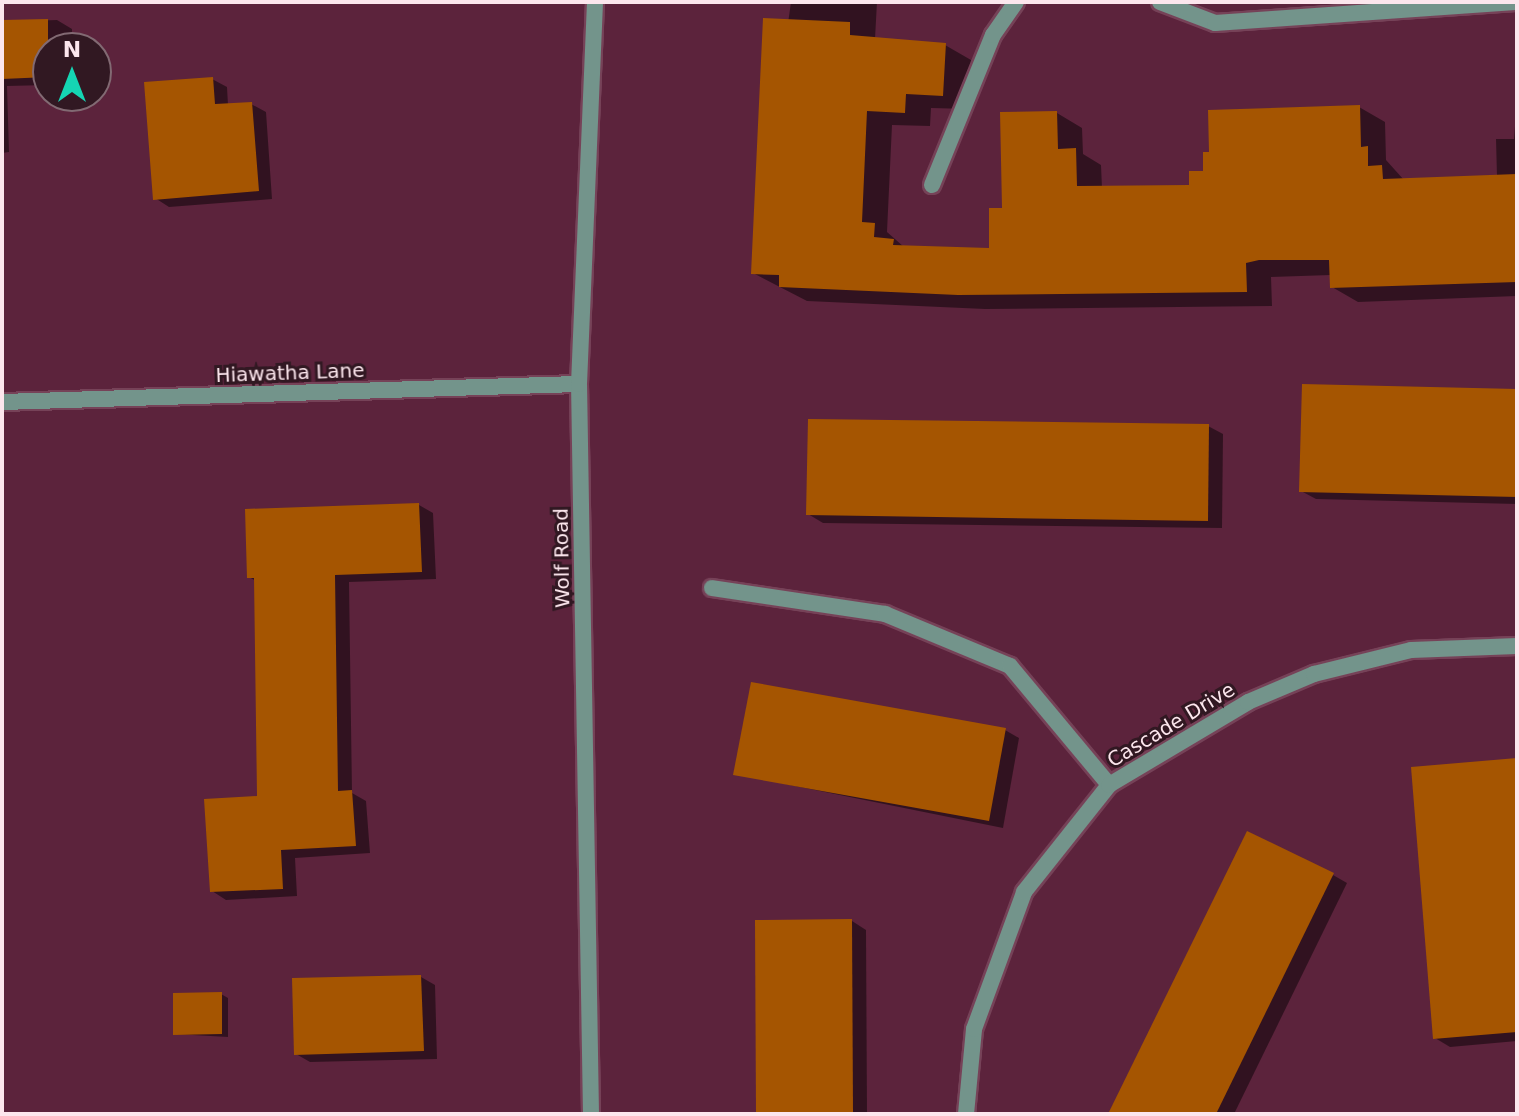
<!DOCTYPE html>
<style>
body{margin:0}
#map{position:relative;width:1519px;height:1116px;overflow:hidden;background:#5c233c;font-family:"DejaVu Sans",sans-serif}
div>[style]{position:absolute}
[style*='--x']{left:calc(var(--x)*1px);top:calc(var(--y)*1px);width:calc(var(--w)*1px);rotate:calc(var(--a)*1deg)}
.shadow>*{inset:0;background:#0007}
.building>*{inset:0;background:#a55501}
.roads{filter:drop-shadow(2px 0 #764258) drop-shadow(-2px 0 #764258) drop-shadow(0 2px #764258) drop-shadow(0 -2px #764258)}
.service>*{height:16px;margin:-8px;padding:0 8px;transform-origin:8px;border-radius:8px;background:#73948b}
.minor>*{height:16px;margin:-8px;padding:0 8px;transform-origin:8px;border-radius:8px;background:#73948b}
.tertiary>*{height:16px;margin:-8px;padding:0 8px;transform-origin:8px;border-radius:8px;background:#73948b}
span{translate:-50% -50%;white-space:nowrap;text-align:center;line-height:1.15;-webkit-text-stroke:6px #311822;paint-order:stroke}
.street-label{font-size:20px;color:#fce6ed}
.frame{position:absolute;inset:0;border:4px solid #fce6ed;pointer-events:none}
.north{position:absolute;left:32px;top:32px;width:80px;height:80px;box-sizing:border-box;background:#311822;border:2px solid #826a73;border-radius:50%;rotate:0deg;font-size:22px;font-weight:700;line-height:32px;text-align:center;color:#fce6ed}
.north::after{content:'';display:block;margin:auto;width:28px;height:36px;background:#15d5b3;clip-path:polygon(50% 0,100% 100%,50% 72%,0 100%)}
</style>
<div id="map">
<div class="shadow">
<i style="clip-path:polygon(791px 2px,877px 2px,875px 39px,945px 45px,971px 60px,968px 109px,931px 108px,930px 126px,892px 125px,887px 232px,904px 247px,991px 250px,1004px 210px,1057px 113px,1082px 128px,1083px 154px,1101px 165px,1102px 188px,1191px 187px,1205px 173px,1359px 107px,1385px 122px,1386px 160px,1404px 180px,1497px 177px,1496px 139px,1514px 139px,1517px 101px,1517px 296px,1358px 302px,1332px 287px,1331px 275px,1271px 277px,1272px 306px,985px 309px,807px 301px,753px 273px)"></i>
<i style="clip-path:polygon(57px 20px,72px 29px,72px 48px,48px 48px,48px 85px,7px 86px,9px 152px,2px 153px,2px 22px)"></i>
<i style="clip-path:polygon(212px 79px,227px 87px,228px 105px,251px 104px,266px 112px,272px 199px,169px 207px,155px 198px)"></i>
<i style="clip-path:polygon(1517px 391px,1517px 504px,1316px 499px,1301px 491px)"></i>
<i style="clip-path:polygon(1208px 426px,1223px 434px,1222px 528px,823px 523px,808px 514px)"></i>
<i style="clip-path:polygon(419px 505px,433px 513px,436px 579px,349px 582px,352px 793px,366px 801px,370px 853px,295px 858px,297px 896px,226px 900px,212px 891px,259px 798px,256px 581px,249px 577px)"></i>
<i style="clip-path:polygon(1005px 730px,1019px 738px,1003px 828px,736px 774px)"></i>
<i style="clip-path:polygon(1517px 760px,1517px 1041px,1450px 1047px,1435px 1038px)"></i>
<i style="clip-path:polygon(1333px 875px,1347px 883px,1234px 1114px,1110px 1114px)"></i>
<i style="clip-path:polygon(852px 921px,866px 930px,867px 1114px,758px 1114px)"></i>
<i style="clip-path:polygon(421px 977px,435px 985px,437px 1059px,310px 1062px,296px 1054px)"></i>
<i style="clip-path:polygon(221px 994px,228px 998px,228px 1037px,175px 1034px)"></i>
</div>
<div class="building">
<i style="clip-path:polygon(763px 18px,850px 22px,850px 35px,946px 43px,943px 96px,906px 94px,905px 113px,867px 111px,862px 222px,875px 223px,874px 237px,894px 239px,893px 245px,989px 248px,989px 208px,1002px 208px,1000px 112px,1057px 111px,1058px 149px,1076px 148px,1077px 186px,1189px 185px,1189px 171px,1203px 171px,1203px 152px,1209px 152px,1208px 110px,1360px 105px,1361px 147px,1368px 146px,1368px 166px,1382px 165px,1383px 179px,1517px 174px,1517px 282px,1330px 288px,1329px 260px,1259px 260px,1246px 263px,1247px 292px,958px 295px,779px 287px,779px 275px,751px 274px)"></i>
<i style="clip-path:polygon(48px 19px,48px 77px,2px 79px,2px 20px)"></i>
<i style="clip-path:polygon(213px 77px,215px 104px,252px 102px,259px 191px,153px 200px,144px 82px)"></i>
<i style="clip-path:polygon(1302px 384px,1517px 389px,1517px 497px,1299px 492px)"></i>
<i style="clip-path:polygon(808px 419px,1209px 424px,1208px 521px,806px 515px)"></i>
<i style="clip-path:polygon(419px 503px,422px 572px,335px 575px,338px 791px,352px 790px,356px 846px,281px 850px,283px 889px,210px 892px,204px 799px,257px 796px,254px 578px,247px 578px,245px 509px)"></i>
<i style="clip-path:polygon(751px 682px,1006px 728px,989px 821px,733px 775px)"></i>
<i style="clip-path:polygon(1517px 758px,1517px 1032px,1433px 1039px,1411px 767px)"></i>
<i style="clip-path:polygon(1247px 831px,1334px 873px,1216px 1114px,1108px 1114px)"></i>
<i style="clip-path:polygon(852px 919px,853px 1114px,756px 1114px,755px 920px)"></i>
<i style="clip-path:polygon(421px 975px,424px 1051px,294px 1055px,292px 978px)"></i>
<i style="clip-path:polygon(222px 992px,222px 1034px,173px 1035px,173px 993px)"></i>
</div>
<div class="roads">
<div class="service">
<i style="--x:932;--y:185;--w:162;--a:-67.9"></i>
<i style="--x:993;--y:35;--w:40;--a:-55.1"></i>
</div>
<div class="minor">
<i style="--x:1160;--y:2;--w:59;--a:20.9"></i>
<i style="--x:1215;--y:23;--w:301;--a:-4"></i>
<i style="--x:2;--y:402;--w:577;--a:-1.79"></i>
<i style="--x:712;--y:588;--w:175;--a:8.5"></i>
<i style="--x:885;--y:614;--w:135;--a:22.6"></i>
<i style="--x:1010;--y:666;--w:155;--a:50.2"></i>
<i style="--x:966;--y:1114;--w:85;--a:-84.6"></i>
<i style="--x:974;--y:1029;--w:146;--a:-69.9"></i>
<i style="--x:1024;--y:892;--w:137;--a:-51.5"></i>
<i style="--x:1109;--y:785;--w:162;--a:-30.8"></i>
<i style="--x:1248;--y:702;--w:72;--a:-23"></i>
<i style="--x:1314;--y:674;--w:100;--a:-13.9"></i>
<i style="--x:1411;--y:650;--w:106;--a:-2.2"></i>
</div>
<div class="tertiary">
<i style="--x:591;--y:1114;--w:730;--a:-90.94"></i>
<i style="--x:579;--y:384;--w:382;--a:-87.6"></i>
</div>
</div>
<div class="street-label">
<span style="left:290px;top:373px;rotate:-2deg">Hiawatha Lane</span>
<span style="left:562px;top:558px;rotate:-91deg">Wolf Road</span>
<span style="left:1171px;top:725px;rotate:-31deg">Cascade Drive</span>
</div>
<div class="frame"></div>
<div class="north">N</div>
</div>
